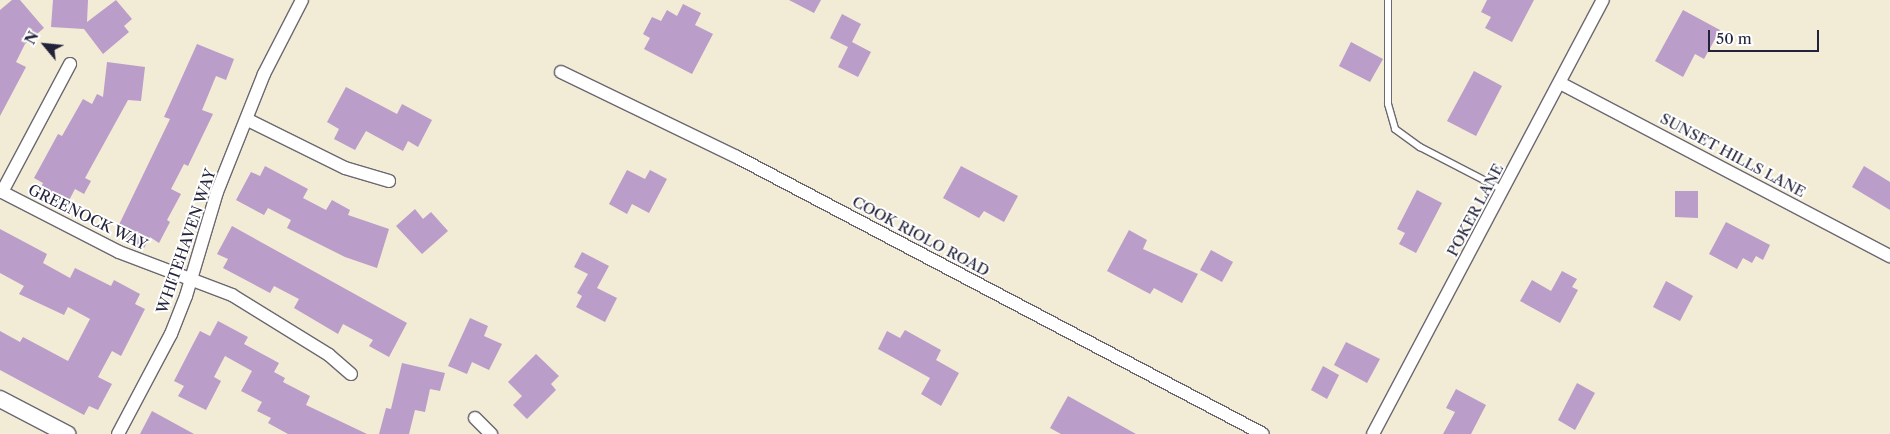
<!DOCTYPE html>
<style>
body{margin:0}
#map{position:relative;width:1890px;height:434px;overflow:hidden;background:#f2ebd5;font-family:"Libre Caslon Text",serif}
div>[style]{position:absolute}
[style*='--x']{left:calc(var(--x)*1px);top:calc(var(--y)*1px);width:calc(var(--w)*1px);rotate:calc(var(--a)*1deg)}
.building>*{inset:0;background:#ba9dc9}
.roads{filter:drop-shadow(1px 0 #6b6871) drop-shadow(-1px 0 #6b6871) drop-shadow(0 1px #6b6871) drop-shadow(0 -1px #6b6871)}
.service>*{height:6px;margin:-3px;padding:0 3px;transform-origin:3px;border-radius:3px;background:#fff}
.minor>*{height:12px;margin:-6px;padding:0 6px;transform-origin:6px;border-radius:6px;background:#fff}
.tertiary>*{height:16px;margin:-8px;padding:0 8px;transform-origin:8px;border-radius:8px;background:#fff}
span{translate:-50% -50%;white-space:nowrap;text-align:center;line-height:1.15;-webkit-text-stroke:4px #fff;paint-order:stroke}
.street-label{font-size:15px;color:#22223b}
.north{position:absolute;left:20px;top:20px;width:50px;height:50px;-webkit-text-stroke:4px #fff;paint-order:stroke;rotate:298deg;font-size:14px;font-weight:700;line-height:20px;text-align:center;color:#22223b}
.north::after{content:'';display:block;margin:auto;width:18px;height:22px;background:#22223b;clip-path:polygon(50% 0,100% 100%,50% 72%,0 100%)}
.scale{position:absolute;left:1708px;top:30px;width:111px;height:22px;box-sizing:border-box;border:2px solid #22223b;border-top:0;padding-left:6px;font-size:15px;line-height:18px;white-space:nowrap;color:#22223b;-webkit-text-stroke:4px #fff;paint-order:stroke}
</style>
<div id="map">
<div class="building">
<i style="clip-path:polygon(12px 0,20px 0,44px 28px,25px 44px,16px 62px,26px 67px,0 116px,0 10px)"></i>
<i style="clip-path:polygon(53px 0,88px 0,87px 22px,116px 0,132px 19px,124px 26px,129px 32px,103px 54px,84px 29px,51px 27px)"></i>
<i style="clip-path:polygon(789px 0,821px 0,814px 13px)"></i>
<i style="clip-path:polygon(1487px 0,1534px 0,1512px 42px,1485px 28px,1491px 17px,1481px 12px)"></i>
<i style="clip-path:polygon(683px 4px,701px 13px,695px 25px,713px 34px,692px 74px,644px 49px,650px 38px,643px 34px,652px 17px,661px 21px,667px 10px,677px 16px)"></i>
<i style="clip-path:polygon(1683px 10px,1720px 30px,1704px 59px,1695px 54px,1683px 77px,1655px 61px)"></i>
<i style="clip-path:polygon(842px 14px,861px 24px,852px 42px,871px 52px,858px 77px,838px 67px,848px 47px,830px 38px)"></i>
<i style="clip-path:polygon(1351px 42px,1383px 59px,1370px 82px,1339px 66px)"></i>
<i style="clip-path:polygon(197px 44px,234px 59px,226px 80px,216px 76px,202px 110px,213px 114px,188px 166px,184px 164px,171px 189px,181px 194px,167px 220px,170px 222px,159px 243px,150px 237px,144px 248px,115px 233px,170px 119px,164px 117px)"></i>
<i style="clip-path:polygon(107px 62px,145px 67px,141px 101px,128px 100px,85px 178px,91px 181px,84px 194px,75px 189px,65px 208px,38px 194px,43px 183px,34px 178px,58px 134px,62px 136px,83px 99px,92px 104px,97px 94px,103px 97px)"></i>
<i style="clip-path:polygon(1474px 71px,1502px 86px,1476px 136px,1447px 121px)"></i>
<i style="clip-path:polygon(346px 87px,397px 114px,402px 104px,432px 120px,418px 147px,408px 141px,403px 151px,366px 131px,355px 150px,334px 139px,339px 129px,327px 122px)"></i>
<i style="clip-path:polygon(265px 166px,308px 189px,303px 198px,326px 210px,332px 200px,350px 210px,348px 215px,389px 229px,377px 268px,345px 257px,287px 228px,291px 220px,268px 208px,264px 215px,236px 200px,251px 172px,260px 176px)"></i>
<i style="clip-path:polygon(961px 166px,1018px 196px,1004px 222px,984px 211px,979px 218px,943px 198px)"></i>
<i style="clip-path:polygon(1864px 166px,1890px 182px,1890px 210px,1852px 187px)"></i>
<i style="clip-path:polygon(627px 170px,645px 179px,650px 170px,667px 179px,649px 213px,632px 204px,627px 214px,609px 204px)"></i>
<i style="clip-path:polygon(1417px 190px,1442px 203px,1416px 253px,1399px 244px,1405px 233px,1397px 229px)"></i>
<i style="clip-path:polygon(1675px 191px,1698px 191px,1698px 218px,1675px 217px)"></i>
<i style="clip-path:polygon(415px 209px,423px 219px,431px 212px,448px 231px,422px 254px,396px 226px)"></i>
<i style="clip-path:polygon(1726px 222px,1770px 245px,1763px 260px,1756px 256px,1752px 263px,1743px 258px,1737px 269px,1709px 254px)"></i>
<i style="clip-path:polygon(232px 226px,407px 323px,389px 357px,369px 346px,373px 340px,343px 324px,338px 334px,294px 308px,299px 299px,274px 286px,270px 293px,223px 268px,228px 259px,217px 254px)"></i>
<i style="clip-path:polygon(0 229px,47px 254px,43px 263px,70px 278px,75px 268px,111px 286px,114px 280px,140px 294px,135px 304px,145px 309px,121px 356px,112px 351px,98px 377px,112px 384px,98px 410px,89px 406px,84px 415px,0 370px,0 331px,20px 342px,23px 337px,68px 361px,90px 319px,68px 307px,64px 315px,19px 294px,24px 286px,0 273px)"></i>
<i style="clip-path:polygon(1129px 230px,1147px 240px,1143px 249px,1198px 274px,1182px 303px,1154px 288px,1150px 294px,1107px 271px)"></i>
<i style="clip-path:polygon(1211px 250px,1233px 262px,1222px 282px,1200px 270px)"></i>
<i style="clip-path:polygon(582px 252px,609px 266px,597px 288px,617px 298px,605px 322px,576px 307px,582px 296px,577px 293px,588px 274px,574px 267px)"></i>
<i style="clip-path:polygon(1562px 271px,1577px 279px,1572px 287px,1578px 290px,1560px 323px,1520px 301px,1532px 280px,1551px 291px)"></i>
<i style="clip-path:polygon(1666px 281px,1693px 296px,1680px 321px,1653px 307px)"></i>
<i style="clip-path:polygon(470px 318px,488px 326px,484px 336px,502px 344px,489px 370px,472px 362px,467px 374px,448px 366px)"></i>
<i style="clip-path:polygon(218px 321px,248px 337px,244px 344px,279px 363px,274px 372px,285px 378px,283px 382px,310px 396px,306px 405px,367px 434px,288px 434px,268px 423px,271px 418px,257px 411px,262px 402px,241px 391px,252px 371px,225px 356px,214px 377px,221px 381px,206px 410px,178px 396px,184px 386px,174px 381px,191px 348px,200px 331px,210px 336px)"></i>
<i style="clip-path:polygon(905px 330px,941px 350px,936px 360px,959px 373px,941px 406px,921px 394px,930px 378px,878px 349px,887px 331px,900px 338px)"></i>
<i style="clip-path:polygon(1346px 342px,1380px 359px,1367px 383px,1334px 365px)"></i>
<i style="clip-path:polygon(536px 354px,559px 376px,551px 384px,556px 390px,527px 419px,513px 405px,522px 396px,508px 382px)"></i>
<i style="clip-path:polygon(402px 363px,445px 373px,440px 391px,430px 389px,425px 412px,415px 410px,409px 434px,379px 434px,386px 408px,391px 409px)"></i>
<i style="clip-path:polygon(1323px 366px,1339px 375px,1327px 399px,1311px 390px)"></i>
<i style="clip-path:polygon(1577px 383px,1595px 393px,1575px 430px,1558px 420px)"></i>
<i style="clip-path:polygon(1456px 389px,1486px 405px,1471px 434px,1443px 434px,1455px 412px,1446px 408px)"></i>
<i style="clip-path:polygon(1068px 396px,1136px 434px,1061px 434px,1050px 428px)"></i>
<i style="clip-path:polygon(152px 411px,194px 434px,140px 434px)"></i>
</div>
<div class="roads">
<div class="service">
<i style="--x:1388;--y:0;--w:104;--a:90"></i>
<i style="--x:1388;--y:104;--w:26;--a:74"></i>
<i style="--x:1395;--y:129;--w:31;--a:36"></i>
<i style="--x:1420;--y:147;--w:93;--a:27.4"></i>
</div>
<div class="minor">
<i style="--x:561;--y:72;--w:195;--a:25.8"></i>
<i style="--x:737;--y:157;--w:594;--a:27.77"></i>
<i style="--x:1560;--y:83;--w:373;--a:27.7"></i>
<i style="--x:248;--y:120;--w:108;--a:26.3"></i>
<i style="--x:345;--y:168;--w:46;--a:16.5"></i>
<i style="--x:0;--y:191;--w:134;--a:27.1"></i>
<i style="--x:119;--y:252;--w:121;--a:20.8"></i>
<i style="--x:232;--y:295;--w:114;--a:31.7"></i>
<i style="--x:329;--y:355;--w:29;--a:41"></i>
<i style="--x:2;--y:192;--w:145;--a:-62"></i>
<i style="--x:475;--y:418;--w:23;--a:45"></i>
<i style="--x:118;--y:434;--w:113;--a:-62.1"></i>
<i style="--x:171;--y:334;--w:41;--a:-68.5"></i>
<i style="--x:186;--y:296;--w:109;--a:-73.4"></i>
<i style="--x:217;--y:192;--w:127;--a:-68.3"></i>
<i style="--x:264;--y:74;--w:83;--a:-62.8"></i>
<i style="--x:1373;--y:434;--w:491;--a:-62.1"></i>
</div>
<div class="tertiary">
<i style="--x:0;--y:399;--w:76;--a:27.6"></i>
</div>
</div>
<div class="street-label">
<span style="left:1733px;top:155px;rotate:28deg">SUNSET HILLS LANE</span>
<span style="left:1475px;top:210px;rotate:-62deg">POKER LANE</span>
<span style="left:88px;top:217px;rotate:26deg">GREENOCK WAY</span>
<span style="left:921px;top:236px;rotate:28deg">COOK RIOLO ROAD</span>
<span style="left:186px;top:241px;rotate:-71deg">WHITEHAVEN WAY</span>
</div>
<div class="north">N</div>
<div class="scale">50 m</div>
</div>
